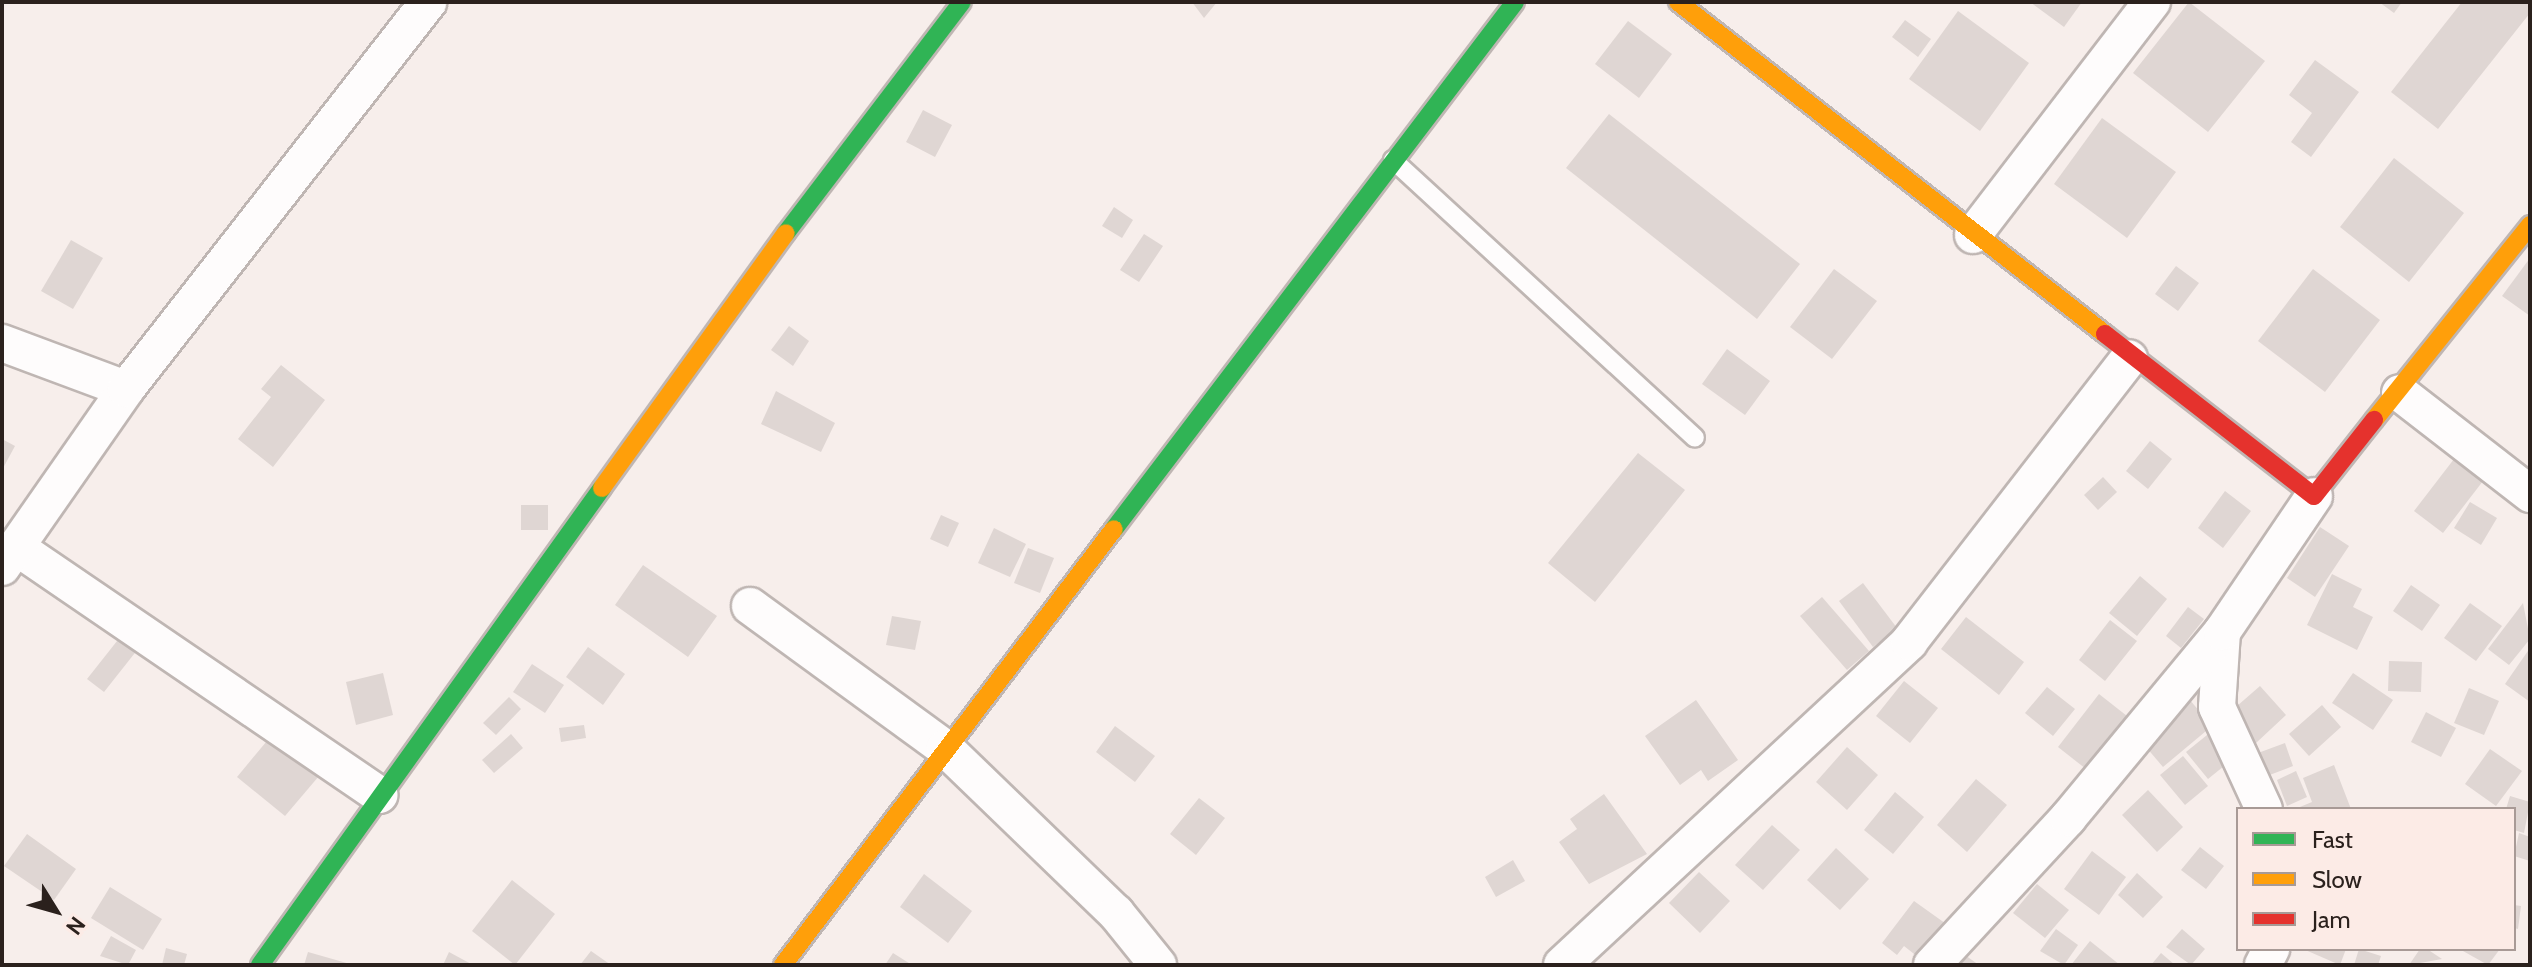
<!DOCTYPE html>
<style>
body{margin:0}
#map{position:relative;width:2532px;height:967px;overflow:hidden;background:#f7eeeb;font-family:Cabin,sans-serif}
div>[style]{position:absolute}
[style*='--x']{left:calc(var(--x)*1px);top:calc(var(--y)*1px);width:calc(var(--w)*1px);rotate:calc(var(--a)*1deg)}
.building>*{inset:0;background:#dfd6d3}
.roads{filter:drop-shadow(2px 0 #bfb6b3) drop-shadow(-2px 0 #bfb6b3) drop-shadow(0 2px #bfb6b3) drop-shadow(0 -2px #bfb6b3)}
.lane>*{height:18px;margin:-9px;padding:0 9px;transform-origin:9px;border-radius:9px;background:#fefcfc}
.street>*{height:36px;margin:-18px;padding:0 18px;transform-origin:18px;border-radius:18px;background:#fefcfc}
.fast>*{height:18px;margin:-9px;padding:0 9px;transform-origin:9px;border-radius:9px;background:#30b455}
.slow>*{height:18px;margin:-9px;padding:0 9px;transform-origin:9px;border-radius:9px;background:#ff9f0a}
.jam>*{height:18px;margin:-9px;padding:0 9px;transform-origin:9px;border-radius:9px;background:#e5322d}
span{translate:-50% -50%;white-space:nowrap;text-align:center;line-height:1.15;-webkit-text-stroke:8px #fcebe6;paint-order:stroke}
.frame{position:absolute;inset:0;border:4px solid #2b211d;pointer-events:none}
.legend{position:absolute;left:2236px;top:807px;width:280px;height:144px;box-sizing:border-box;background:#fcebe6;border:2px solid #a89a96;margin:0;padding:10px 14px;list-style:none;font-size:24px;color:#2b211d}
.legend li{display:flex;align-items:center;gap:16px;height:40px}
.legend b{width:40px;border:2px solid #a89a96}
.north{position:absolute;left:16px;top:871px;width:80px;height:80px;-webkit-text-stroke:6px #fcebe6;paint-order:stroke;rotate:127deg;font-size:22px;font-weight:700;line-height:32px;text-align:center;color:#2b211d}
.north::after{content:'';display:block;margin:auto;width:28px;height:36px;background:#2b211d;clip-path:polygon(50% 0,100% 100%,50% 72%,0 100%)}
</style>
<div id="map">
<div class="building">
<i style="clip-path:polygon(1192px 2px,1217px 2px,1204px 18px)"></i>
<i style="clip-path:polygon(2030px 2px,2082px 2px,2064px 27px)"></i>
<i style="clip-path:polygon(2189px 2px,2265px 61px,2208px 132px,2133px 73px)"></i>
<i style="clip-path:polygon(2379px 2px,2402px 2px,2394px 13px)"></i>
<i style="clip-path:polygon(2462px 2px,2530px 2px,2530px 13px,2438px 129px,2391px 92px)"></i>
<i style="clip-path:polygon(1958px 11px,2029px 63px,1980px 131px,1909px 79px)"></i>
<i style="clip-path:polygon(1905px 20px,1931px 39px,1918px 57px,1892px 37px)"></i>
<i style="clip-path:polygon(1628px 21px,1672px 54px,1639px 98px,1595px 64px)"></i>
<i style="clip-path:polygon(2315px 60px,2359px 92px,2311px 157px,2291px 142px,2312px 113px,2289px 95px)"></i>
<i style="clip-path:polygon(923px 110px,952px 125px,935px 157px,906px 142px)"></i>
<i style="clip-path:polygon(1609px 114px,1800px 264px,1757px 319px,1566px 168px)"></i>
<i style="clip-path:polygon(2102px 118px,2176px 172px,2127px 238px,2054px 184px)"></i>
<i style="clip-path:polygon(2394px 158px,2464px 213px,2409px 282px,2340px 227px)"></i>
<i style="clip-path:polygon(1114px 207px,1133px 220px,1122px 238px,1102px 226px)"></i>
<i style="clip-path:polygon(1144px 234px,1163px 246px,1139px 282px,1120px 270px)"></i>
<i style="clip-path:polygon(71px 240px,103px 258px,73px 309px,41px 291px)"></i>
<i style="clip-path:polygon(2530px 258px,2530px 316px,2502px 296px)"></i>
<i style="clip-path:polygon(2176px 266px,2199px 283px,2178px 311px,2155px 294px)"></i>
<i style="clip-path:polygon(1834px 269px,1877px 301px,1832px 359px,1790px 327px)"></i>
<i style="clip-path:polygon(2313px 269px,2380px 320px,2325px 392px,2258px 341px)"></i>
<i style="clip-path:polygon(789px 326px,809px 341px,793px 366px,771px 350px)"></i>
<i style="clip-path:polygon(1727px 349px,1770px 381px,1745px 415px,1702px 384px)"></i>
<i style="clip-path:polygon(281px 365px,325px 400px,273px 467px,238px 439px,271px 397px,261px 389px)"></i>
<i style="clip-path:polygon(776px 391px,835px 423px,821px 452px,761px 424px)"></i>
<i style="clip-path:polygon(2px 439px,15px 446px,2px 470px)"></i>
<i style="clip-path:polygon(2150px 441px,2172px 459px,2148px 489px,2126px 471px)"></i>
<i style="clip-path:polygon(1638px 453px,1685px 490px,1595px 602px,1548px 563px)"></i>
<i style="clip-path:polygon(2454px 459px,2483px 481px,2443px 533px,2414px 511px)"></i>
<i style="clip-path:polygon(2103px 477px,2117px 492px,2098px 510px,2084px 495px)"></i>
<i style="clip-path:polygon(2225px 491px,2251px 511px,2223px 548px,2198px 528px)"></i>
<i style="clip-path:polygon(2470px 502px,2497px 518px,2481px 545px,2454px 528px)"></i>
<i style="clip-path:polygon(521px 505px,548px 505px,548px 530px,521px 530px)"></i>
<i style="clip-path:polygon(941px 515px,959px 523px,948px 547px,930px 539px)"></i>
<i style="clip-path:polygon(2320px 527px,2349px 546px,2315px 597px,2287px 578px)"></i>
<i style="clip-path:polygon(994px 528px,1026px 544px,1010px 577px,978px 563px)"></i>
<i style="clip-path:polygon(1028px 548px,1054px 558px,1040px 593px,1014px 583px)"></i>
<i style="clip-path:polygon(643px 565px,717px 616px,688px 657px,615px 605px)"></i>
<i style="clip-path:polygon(2332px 574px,2362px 589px,2353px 607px,2373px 617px,2357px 650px,2307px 625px)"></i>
<i style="clip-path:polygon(2140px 576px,2167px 599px,2137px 636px,2109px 613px)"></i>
<i style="clip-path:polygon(1863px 583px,1897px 628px,1873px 647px,1839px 601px)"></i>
<i style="clip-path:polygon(2411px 585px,2440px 605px,2422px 631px,2393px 611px)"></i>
<i style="clip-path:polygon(1822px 597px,1869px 651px,1847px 670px,1800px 616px)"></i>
<i style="clip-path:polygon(2470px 603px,2502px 626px,2476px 661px,2444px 638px)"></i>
<i style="clip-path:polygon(2523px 603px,2530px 639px,2509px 665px,2488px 649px)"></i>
<i style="clip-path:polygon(2188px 607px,2204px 619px,2181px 648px,2166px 636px)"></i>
<i style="clip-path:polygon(892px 616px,921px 621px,915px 650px,886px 645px)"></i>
<i style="clip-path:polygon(1966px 617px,2024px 662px,1999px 695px,1941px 649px)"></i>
<i style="clip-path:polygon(2110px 620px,2137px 641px,2105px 681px,2079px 660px)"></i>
<i style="clip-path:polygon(121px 636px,138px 649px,104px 692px,87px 679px)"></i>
<i style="clip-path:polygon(588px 647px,625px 674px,603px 705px,566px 677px)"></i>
<i style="clip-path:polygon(2530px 648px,2530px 702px,2505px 684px)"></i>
<i style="clip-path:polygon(2389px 661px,2422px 662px,2421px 692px,2388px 691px)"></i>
<i style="clip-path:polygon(532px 664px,564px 685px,545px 713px,513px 692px)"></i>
<i style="clip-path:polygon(383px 673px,393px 715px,356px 725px,346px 682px)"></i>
<i style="clip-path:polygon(2353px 673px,2393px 700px,2373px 730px,2332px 703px)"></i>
<i style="clip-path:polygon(1904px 681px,1938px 708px,1910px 743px,1876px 716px)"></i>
<i style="clip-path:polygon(2260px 686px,2286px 715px,2256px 743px,2229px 713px)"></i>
<i style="clip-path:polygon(2047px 687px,2075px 709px,2053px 736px,2025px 713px)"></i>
<i style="clip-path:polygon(2469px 688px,2499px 701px,2484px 735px,2454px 723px)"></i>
<i style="clip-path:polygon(2099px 694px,2127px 716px,2086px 769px,2058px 747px)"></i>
<i style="clip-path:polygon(509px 697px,521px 709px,496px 735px,483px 723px)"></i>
<i style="clip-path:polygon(2189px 699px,2212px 726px,2163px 767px,2140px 740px)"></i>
<i style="clip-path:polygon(1696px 700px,1738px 760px,1708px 781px,1701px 770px,1680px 785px,1645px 736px)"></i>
<i style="clip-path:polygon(2322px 705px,2341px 727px,2309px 756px,2289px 734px)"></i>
<i style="clip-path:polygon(2426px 712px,2456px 728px,2441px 757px,2411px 742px)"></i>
<i style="clip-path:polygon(584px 725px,586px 738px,561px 742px,559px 728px)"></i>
<i style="clip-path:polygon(1115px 726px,1155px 756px,1135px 782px,1096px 752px)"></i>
<i style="clip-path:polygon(2212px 731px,2234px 758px,2208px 779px,2186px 752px)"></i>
<i style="clip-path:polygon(511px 734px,523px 748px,494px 773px,482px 760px)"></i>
<i style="clip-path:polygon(271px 736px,319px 776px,285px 816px,237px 777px)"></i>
<i style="clip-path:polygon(2285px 743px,2293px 766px,2267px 776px,2258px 753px)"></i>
<i style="clip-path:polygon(1847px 747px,1878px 775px,1847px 810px,1816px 782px)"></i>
<i style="clip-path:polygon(2490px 749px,2522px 771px,2496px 806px,2465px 784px)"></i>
<i style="clip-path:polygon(2183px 756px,2208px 786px,2185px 805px,2160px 775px)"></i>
<i style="clip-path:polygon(2334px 765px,2351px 809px,2295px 809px,2312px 802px,2303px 778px)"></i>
<i style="clip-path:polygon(2296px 771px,2307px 797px,2287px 806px,2277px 780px)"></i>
<i style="clip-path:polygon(1976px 779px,2007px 805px,1967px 852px,1937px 825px)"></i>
<i style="clip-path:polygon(2148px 790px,2183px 827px,2157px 852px,2122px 815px)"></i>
<i style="clip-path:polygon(1895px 792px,1924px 817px,1893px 854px,1864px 830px)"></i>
<i style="clip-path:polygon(1604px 794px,1647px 854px,1589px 884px,1559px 842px,1577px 829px,1570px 819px)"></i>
<i style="clip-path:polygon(2510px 796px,2530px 802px,2524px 833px,2514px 830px,2514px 809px,2506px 809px)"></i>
<i style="clip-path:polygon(1199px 798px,1225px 818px,1196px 855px,1170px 834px)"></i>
<i style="clip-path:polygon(1772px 825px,1800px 850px,1763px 890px,1735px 865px)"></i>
<i style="clip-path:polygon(2519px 833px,2530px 837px,2530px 861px,2514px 856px)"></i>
<i style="clip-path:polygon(27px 834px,76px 869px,54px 900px,4px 866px)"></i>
<i style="clip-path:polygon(2200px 847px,2224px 866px,2206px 889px,2181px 870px)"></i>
<i style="clip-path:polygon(1836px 848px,1869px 879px,1840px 910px,1807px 880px)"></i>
<i style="clip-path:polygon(2092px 851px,2126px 877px,2099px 915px,2064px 889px)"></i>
<i style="clip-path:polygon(1513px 860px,1525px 881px,1496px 897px,1485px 877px)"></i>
<i style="clip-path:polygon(1699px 872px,1730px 901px,1700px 933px,1669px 903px)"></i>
<i style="clip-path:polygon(2137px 873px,2163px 897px,2143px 918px,2118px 895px)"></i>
<i style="clip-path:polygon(924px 874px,972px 911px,948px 943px,900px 907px)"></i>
<i style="clip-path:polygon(512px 880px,555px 914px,515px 965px,472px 931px)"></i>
<i style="clip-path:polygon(2037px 884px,2069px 910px,2045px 938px,2013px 913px)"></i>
<i style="clip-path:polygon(110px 887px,162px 919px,143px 950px,91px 918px)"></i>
<i style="clip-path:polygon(1914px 901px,1949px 926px,1923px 961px,1904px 946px,1897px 955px,1882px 943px)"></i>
<i style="clip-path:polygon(2514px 905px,2521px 906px,2518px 929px,2514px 928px)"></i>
<i style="clip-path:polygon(2056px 929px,2078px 945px,2064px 965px,2040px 951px)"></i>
<i style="clip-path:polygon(2182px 929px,2205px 949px,2191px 965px,2166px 947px)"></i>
<i style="clip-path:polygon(111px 936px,136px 950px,128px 965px,100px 956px)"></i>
<i style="clip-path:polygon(2090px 941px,2120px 965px,2071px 965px)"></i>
<i style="clip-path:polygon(166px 948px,187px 954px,184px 965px,162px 965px)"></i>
<i style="clip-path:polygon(2303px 949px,2346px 949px,2340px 965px)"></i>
<i style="clip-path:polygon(2359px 949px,2381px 956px,2378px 965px,2354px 965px)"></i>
<i style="clip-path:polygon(2420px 949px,2427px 949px,2442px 959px,2409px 965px)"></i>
<i style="clip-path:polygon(2500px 949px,2488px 965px,2463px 951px,2464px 949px)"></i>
<i style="clip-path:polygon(591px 951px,611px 965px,580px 965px)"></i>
<i style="clip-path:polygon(308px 952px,350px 964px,350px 965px,304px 965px)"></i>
<i style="clip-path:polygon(449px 952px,473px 965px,443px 965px)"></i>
<i style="clip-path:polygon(893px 953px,912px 965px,885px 965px)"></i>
<i style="clip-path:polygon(1962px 953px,1979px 965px,1953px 965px)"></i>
<i style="clip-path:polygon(2161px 953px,2175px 965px,2151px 965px)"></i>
</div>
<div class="roads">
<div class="lane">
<i style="--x:1393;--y:160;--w:410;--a:42.6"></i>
</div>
<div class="street">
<i style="--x:1973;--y:235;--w:294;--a:-52.5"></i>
<i style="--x:2;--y:343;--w:132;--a:20.4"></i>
<i style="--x:2400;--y:393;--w:165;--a:37.8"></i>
<i style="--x:16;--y:547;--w:440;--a:34.3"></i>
<i style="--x:2;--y:567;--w:217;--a:-55.1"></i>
<i style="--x:126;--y:389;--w:491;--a:-52"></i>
<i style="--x:750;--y:606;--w:241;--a:36.1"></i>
<i style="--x:945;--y:748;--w:238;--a:44"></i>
<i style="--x:1116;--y:913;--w:67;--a:51.1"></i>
<i style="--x:2222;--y:632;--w:75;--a:93.8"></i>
<i style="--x:2217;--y:707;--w:112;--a:65.3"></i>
<i style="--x:1562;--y:965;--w:474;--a:-42.9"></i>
<i style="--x:1909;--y:642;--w:359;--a:-52.2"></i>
<i style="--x:1932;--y:965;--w:200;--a:-47.2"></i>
<i style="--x:2068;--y:818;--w:241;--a:-50.4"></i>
<i style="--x:2222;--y:632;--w:164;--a:-55.9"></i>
<i style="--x:2263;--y:965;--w:18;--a:-63"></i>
</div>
<div class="fast">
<i style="--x:786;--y:233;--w:290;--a:-52.7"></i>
<i style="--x:1114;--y:529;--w:662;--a:-52.73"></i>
<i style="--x:260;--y:965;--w:587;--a:-54.36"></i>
</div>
<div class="slow">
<i style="--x:1678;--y:2;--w:541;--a:37.87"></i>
<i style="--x:2374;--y:420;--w:250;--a:-51.3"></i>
<i style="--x:602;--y:488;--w:314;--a:-54.2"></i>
<i style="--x:783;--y:965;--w:547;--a:-52.8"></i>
</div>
<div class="jam">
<i style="--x:2105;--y:334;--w:264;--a:37.8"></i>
<i style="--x:2314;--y:496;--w:97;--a:-51.7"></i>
</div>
</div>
<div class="frame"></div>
<ul class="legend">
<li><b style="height:10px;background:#30b455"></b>Fast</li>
<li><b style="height:10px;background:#ff9f0a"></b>Slow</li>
<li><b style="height:10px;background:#e5322d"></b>Jam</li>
</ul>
<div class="north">N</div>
</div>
